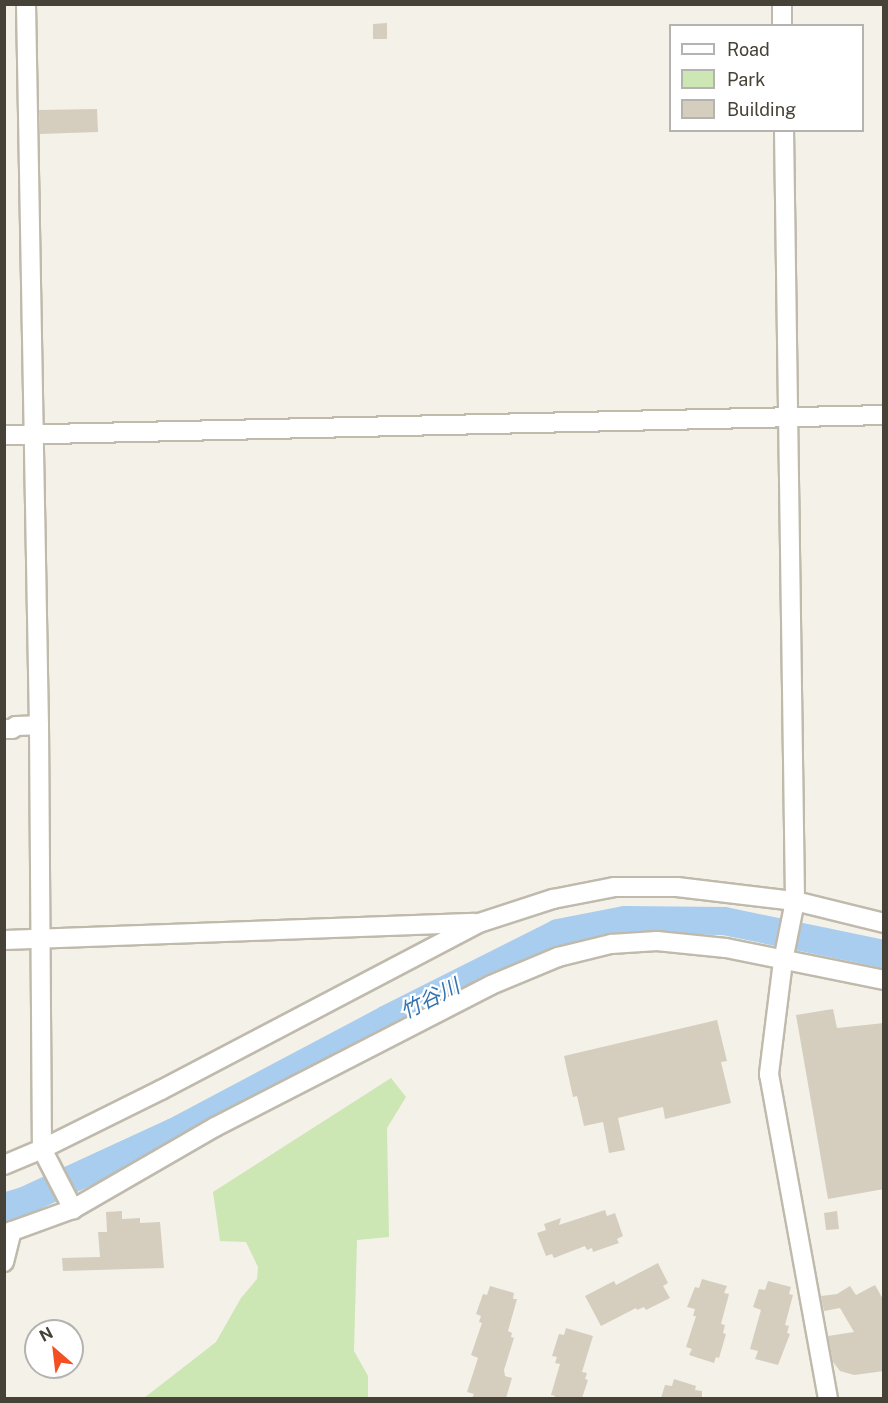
<!DOCTYPE html>
<meta charset="utf-8">
<style>
body{margin:0}
#map{position:relative;width:888px;height:1403px;overflow:hidden;background:#f4f1e9;font-family:"Public Sans","Noto Sans JP",sans-serif}
div>[style]{position:absolute}
[style*='--x']{left:calc(var(--x)*1px);top:calc(var(--y)*1px);width:calc(var(--w)*1px);rotate:calc(var(--a)*1deg)}
.green>*{inset:0;background:#cce6b4}
.river>*{height:28px;margin:-14px;padding:0 14px;transform-origin:14px;border-radius:14px;background:#a8cdee}
.building>*{inset:0;background:#d5cebf}
.roads{filter:drop-shadow(2px 0 #bfbaac) drop-shadow(-2px 0 #bfbaac) drop-shadow(0 2px #bfbaac) drop-shadow(0 -2px #bfbaac)}
.minor>*{height:18px;margin:-9px;padding:0 9px;transform-origin:9px;border-radius:9px;background:#fff}
span{translate:-50% -50%;white-space:nowrap;text-align:center;line-height:1.15;-webkit-text-stroke:4.5px #fff;paint-order:stroke}
.water-label{font-size:21px;color:#3474b0;font-style:italic}
.frame{position:absolute;inset:0;border:6px solid #474238;pointer-events:none}
.legend{position:absolute;left:669px;top:24px;width:195px;height:108px;box-sizing:border-box;background:#fff;border:2px solid #b5b3af;margin:0;padding:8px 10px;list-style:none;font-size:18px;color:#474238}
.legend li{display:flex;align-items:center;gap:12px;height:30px}
.legend b{width:30px;border:2px solid #b5b3af}
.north{position:absolute;left:24px;top:1319px;width:60px;height:60px;box-sizing:border-box;background:#fff;border:2px solid #b5b3af;border-radius:50%;rotate:332deg;font-size:16px;font-weight:700;line-height:24px;text-align:center;color:#474238}
.north::after{content:'';display:block;margin:auto;width:21px;height:27px;background:#f24f22;clip-path:polygon(50% 0,100% 100%,50% 72%,0 100%)}
</style>
<div id="map">
<div class="green">
<i style="clip-path:polygon(391px 1078px,406px 1097px,387px 1128px,389px 1237px,357px 1240px,354px 1351px,368px 1376px,368px 1398px,144px 1398px,216px 1342px,241px 1298px,257px 1279px,258px 1267px,246px 1242px,220px 1241px,213px 1192px)"></i>
</div>
<div class="river">
<i style="--x:4;--y:1207;--w:21;--a:-17"></i>
<i style="--x:24;--y:1201;--w:165;--a:-24.7"></i>
<i style="--x:174;--y:1132;--w:241;--a:-27.9"></i>
<i style="--x:387;--y:1019;--w:191;--a:-26.7"></i>
<i style="--x:558;--y:933;--w:68;--a:-11"></i>
<i style="--x:625;--y:920;--w:99;--a:0.6"></i>
<i style="--x:724;--y:921;--w:163;--a:11.7"></i>
</div>
<div class="building">
<i style="clip-path:polygon(387px 23px,387px 39px,373px 39px,373px 24px)"></i>
<i style="clip-path:polygon(97px 109px,98px 132px,40px 134px,39px 110px)"></i>
<i style="clip-path:polygon(833px 1009px,837px 1028px,884px 1023px,884px 1189px,828px 1199px,796px 1015px)"></i>
<i style="clip-path:polygon(717px 1020px,727px 1061px,721px 1062px,731px 1103px,665px 1119px,663px 1107px,618px 1118px,625px 1150px,609px 1153px,603px 1122px,584px 1126px,577px 1096px,573px 1097px,564px 1056px)"></i>
<i style="clip-path:polygon(605px 1210px,607px 1216px,615px 1213px,623px 1236px,617px 1239px,619px 1243px,593px 1252px,592px 1248px,587px 1250px,585px 1246px,554px 1258px,552px 1254px,546px 1256px,537px 1233px,546px 1230px,544px 1224px,561px 1218px,559px 1225px)"></i>
<i style="clip-path:polygon(122px 1211px,122px 1219px,140px 1218px,140px 1223px,160px 1222px,164px 1268px,63px 1271px,62px 1258px,100px 1257px,98px 1232px,107px 1232px,106px 1212px)"></i>
<i style="clip-path:polygon(837px 1211px,839px 1229px,826px 1230px,824px 1213px)"></i>
<i style="clip-path:polygon(658px 1263px,668px 1283px,663px 1286px,670px 1298px,646px 1310px,644px 1307px,637px 1310px,636px 1308px,601px 1326px,585px 1296px,614px 1281px,616px 1285px)"></i>
<i style="clip-path:polygon(702px 1279px,727px 1286px,724px 1293px,729px 1294px,721px 1324px,725px 1325px,723px 1333px,726px 1334px,719px 1358px,716px 1357px,714px 1363px,689px 1355px,692px 1349px,686px 1347px,696px 1316px,693px 1316px,695px 1309px,687px 1307px,695px 1287px,699px 1288px)"></i>
<i style="clip-path:polygon(768px 1281px,791px 1287px,789px 1294px,793px 1295px,785px 1325px,789px 1326px,787px 1333px,790px 1334px,778px 1365px,755px 1359px,758px 1351px,750px 1349px,761px 1310px,753px 1307px,759px 1289px,765px 1290px)"></i>
<i style="clip-path:polygon(875px 1285px,884px 1301px,884px 1371px,854px 1375px,840px 1371px,833px 1362px,828px 1336px,854px 1332px,840px 1308px,824px 1311px,821px 1296px,837px 1294px,850px 1286px,856px 1295px)"></i>
<i style="clip-path:polygon(490px 1286px,514px 1293px,513px 1299px,517px 1299px,508px 1331px,512px 1333px,511px 1337px,514px 1338px,504px 1370px,505px 1376px,512px 1378px,506px 1398px,472px 1398px,474px 1394px,467px 1392px,478px 1358px,471px 1355px,482px 1323px,479px 1322px,481px 1316px,476px 1314px,483px 1294px,487px 1295px)"></i>
<i style="clip-path:polygon(566px 1328px,593px 1336px,582px 1372px,587px 1373px,585px 1379px,588px 1380px,582px 1398px,554px 1398px,555px 1396px,551px 1395px,560px 1364px,555px 1363px,557px 1357px,552px 1356px,559px 1334px,564px 1335px)"></i>
<i style="clip-path:polygon(674px 1379px,696px 1386px,695px 1390px,702px 1391px,702px 1398px,661px 1398px,665px 1385px,672px 1386px)"></i>
</div>
<div class="roads">
<div class="minor">
<i style="--x:26;--y:4;--w:721;--a:88.97"></i>
<i style="--x:39;--y:725;--w:424;--a:89.6"></i>
<i style="--x:42;--y:1149;--w:68;--a:62.7"></i>
<i style="--x:782;--y:4;--w:22;--a:90"></i>
<i style="--x:784;--y:130;--w:771;--a:89.18"></i>
<i style="--x:795;--y:901;--w:61;--a:101.3"></i>
<i style="--x:783;--y:961;--w:114;--a:97.1"></i>
<i style="--x:769;--y:1074;--w:329;--a:79.7"></i>
<i style="--x:4;--y:435;--w:880;--a:-1.3"></i>
<i style="--x:4;--y:729;--w:8;--a:0"></i>
<i style="--x:12;--y:729;--w:5;--a:-37"></i>
<i style="--x:16;--y:726;--w:23;--a:-2"></i>
<i style="--x:4;--y:940;--w:470;--a:-2.1"></i>
<i style="--x:4;--y:1165;--w:41;--a:-22.8"></i>
<i style="--x:42;--y:1149;--w:133;--a:-26.4"></i>
<i style="--x:161;--y:1090;--w:359;--a:-27.7"></i>
<i style="--x:479;--y:923;--w:78;--a:-18"></i>
<i style="--x:553;--y:899;--w:62;--a:-11.1"></i>
<i style="--x:614;--y:887;--w:63;--a:0"></i>
<i style="--x:677;--y:887;--w:119;--a:6.8"></i>
<i style="--x:795;--y:901;--w:92;--a:13.9"></i>
<i style="--x:4;--y:1234;--w:73;--a:-19.9"></i>
<i style="--x:73;--y:1209;--w:164;--a:-30"></i>
<i style="--x:215;--y:1127;--w:310;--a:-27.2"></i>
<i style="--x:491;--y:985;--w:73;--a:-22.7"></i>
<i style="--x:558;--y:957;--w:55;--a:-13.8"></i>
<i style="--x:611;--y:944;--w:46;--a:-3.7"></i>
<i style="--x:657;--y:941;--w:69;--a:5.8"></i>
<i style="--x:726;--y:948;--w:161;--a:11.4"></i>
<i style="--x:4;--y:1262;--w:32;--a:-76"></i>
</div>
</div>
<div class="water-label">
<span style="left:430px;top:999px;rotate:-27deg">竹谷川</span>
</div>
<div class="frame"></div>
<ul class="legend">
<li><b style="height:8px;background:#fff"></b>Road</li>
<li><b style="height:16px;background:#cce6b4"></b>Park</li>
<li><b style="height:16px;background:#d5cebf"></b>Building</li>
</ul>
<div class="north">N</div>
</div>
